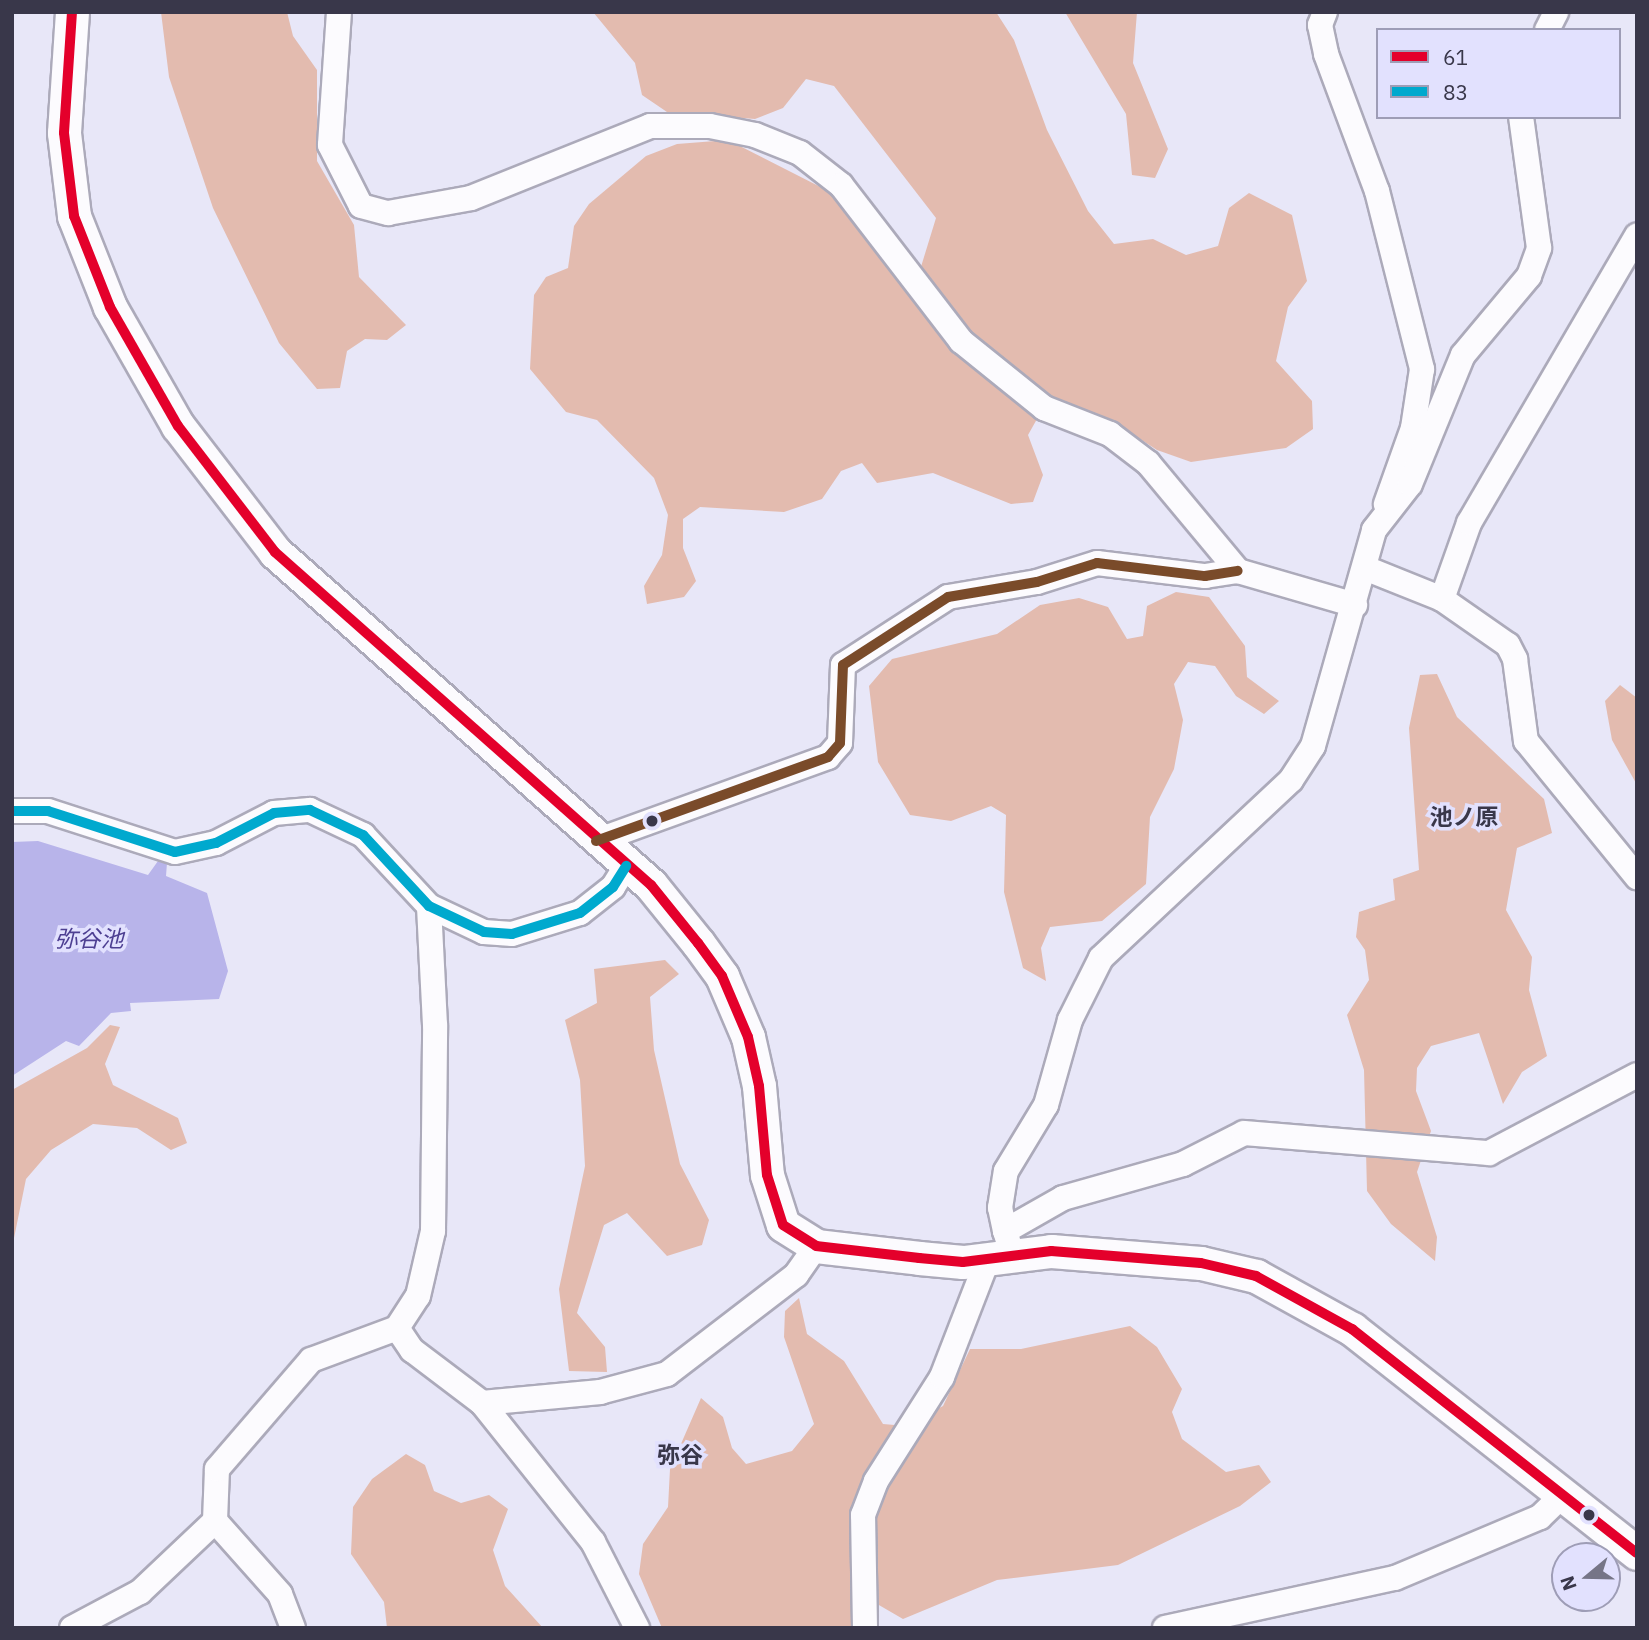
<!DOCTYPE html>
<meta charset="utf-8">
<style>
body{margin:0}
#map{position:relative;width:1649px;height:1640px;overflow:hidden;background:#e8e7f8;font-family:"IBM Plex Sans","Noto Sans JP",sans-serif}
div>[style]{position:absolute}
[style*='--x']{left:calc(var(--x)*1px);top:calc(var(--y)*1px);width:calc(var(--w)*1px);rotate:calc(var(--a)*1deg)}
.forest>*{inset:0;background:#e3bbaf}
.water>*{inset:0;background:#b8b4ea}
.roads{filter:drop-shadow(2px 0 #acaaba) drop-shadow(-2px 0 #acaaba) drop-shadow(0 2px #acaaba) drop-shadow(0 -2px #acaaba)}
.minor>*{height:24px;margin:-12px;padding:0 12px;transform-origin:12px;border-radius:12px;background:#fcfbfe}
.secondary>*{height:33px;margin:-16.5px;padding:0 16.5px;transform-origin:16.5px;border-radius:16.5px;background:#fcfbfe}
.bus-1>*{height:10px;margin:-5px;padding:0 5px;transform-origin:5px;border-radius:5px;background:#e4002b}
.bus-2>*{height:10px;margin:-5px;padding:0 5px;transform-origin:5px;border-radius:5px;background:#00a9ce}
.bus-3>*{height:10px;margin:-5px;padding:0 5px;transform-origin:5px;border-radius:5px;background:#7a4b2a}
.dots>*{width:19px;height:19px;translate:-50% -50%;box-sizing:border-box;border:4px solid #e2e1fe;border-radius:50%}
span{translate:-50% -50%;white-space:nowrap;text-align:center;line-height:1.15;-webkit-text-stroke:7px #e2e1fe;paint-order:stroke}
.neighbourhood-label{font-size:23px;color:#39374a;font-weight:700}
.water-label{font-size:23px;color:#4d3f92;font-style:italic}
.frame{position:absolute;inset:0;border:14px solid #39374a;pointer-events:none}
.legend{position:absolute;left:1376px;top:28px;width:245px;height:91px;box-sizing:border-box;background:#e2e1fe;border:2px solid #9e9db6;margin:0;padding:9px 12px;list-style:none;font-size:21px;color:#39374a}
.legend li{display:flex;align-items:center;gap:14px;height:35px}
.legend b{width:35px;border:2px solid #9e9db6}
.north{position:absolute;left:1551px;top:1542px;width:70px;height:70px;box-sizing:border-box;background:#e2e1fe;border:2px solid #9e9db6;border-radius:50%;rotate:251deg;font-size:19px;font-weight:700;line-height:28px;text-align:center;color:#39374a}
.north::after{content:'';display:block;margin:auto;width:24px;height:32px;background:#767587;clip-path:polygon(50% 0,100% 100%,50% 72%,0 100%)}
</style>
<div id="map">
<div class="forest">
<i style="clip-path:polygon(161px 12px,287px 12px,293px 36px,317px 70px,317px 161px,354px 225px,359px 277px,406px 325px,387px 340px,365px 339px,347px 351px,340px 388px,317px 389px,279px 343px,213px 208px,169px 77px)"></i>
<i style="clip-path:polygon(593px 12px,996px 12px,1014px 40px,1047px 130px,1088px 211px,1114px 244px,1153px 239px,1186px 255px,1218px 246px,1229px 208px,1249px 193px,1292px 215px,1307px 281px,1288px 307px,1276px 361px,1312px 401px,1313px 429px,1286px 448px,1191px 462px,1157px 450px,1108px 418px,1069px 411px,1037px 419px,1028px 435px,1043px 475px,1033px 502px,1011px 504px,933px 473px,877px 483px,862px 463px,841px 471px,822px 499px,784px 512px,700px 507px,683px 519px,683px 548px,696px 581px,684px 597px,647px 604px,644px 586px,662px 555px,668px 515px,654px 478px,597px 420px,566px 412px,530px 369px,534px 295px,546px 277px,568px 268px,574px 226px,589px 204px,646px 156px,677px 144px,728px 140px,846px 200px,920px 270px,936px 218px,834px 86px,806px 79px,783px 108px,755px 119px,667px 112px,642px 95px,635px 63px)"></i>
<i style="clip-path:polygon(1065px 12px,1137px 12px,1133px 63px,1168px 149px,1155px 178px,1132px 175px,1126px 114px)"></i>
<i style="clip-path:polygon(1176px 592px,1209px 597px,1245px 646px,1247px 677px,1279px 701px,1264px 714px,1236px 696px,1215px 666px,1188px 662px,1174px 684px,1183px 720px,1174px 769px,1150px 817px,1146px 884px,1102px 921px,1050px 927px,1041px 948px,1046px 981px,1023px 968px,1004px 892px,1006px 815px,991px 806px,951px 821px,910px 815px,878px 762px,869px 686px,892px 659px,997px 634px,1040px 605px,1079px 598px,1108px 607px,1127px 639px,1143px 636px,1147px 606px)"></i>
<i style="clip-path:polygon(1437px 674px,1457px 717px,1544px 799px,1552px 833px,1517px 848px,1506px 910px,1532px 957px,1529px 990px,1547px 1056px,1522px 1072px,1503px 1104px,1479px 1033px,1431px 1046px,1417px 1068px,1416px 1091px,1431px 1131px,1417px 1172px,1437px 1237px,1435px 1261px,1391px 1224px,1367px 1191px,1364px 1070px,1347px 1015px,1369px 980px,1365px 950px,1356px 937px,1359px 912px,1395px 900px,1393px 879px,1419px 870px,1409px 728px,1420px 675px)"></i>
<i style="clip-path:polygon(1620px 685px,1637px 698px,1637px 785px,1612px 740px,1605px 701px)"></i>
<i style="clip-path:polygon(665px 960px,679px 974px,650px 997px,654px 1050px,680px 1164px,709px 1220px,702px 1245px,667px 1256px,627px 1213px,604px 1225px,577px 1313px,605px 1347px,607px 1372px,569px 1371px,559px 1289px,585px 1166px,580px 1080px,565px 1020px,597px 1003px,594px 969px)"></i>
<i style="clip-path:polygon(110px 1025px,120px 1027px,105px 1064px,113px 1085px,178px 1118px,187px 1143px,171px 1150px,137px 1128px,93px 1124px,51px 1150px,26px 1179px,12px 1248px,12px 1090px,87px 1048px)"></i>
<i style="clip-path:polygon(799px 1298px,807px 1334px,844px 1361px,883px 1424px,906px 1426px,943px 1406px,970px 1349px,1021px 1349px,1130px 1326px,1157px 1347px,1182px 1389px,1172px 1412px,1182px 1439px,1226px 1472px,1259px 1465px,1271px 1482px,1240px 1506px,1118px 1565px,997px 1580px,903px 1619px,872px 1601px,855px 1628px,662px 1628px,639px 1574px,643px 1544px,668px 1507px,670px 1469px,701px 1398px,723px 1417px,732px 1448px,746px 1464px,792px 1451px,814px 1424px,784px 1337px,785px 1311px)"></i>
<i style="clip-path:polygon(406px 1454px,425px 1465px,434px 1491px,461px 1503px,489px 1495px,508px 1509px,493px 1550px,505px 1586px,543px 1628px,387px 1628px,384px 1602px,351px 1554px,353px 1507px,372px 1479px)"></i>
</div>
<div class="water">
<i style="clip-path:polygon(38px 841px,148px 875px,158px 861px,167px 863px,166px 876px,207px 893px,228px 971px,219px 999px,130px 1003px,131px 1011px,111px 1013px,79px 1046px,66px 1041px,12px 1076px,12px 842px)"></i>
</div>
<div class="roads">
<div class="minor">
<i style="--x:339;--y:12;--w:133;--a:93.9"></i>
<i style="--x:330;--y:145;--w:68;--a:63.1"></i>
<i style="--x:361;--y:206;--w:28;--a:15"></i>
<i style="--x:388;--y:213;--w:84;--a:-10.2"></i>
<i style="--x:471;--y:198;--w:193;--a:-21.9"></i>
<i style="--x:650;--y:126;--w:60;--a:0"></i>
<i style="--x:710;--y:126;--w:46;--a:11.3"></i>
<i style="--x:755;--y:135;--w:48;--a:21.8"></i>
<i style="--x:800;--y:153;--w:52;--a:38"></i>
<i style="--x:841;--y:185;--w:197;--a:52.4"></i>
<i style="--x:961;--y:341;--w:107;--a:38.9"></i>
<i style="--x:1044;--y:408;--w:71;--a:21.5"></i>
<i style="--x:1110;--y:434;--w:48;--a:37.3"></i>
<i style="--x:1148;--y:463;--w:141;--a:50.2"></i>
<i style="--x:1238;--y:571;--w:122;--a:16.2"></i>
<i style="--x:1325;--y:12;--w:14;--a:111"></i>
<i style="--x:1320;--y:25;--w:30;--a:78"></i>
<i style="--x:1326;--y:54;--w:146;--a:69.6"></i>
<i style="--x:1377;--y:191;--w:184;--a:75.8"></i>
<i style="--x:1422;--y:369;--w:60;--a:98.7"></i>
<i style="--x:1413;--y:428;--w:81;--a:109.6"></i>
<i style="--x:1547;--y:30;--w:20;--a:-63"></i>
<i style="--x:1365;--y:568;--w:83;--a:21.9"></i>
<i style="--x:1442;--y:599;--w:80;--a:34.9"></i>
<i style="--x:1508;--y:645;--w:16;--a:63"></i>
<i style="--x:1515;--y:659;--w:83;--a:82.4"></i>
<i style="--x:1526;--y:741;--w:176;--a:50.8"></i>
<i style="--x:1442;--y:599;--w:81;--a:-70.4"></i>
<i style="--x:1469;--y:523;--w:333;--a:-59.7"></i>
<i style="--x:12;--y:811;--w:36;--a:0"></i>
<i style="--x:48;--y:811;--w:133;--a:17.9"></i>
<i style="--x:175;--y:852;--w:42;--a:-12.4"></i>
<i style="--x:216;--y:843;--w:65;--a:-27.3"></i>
<i style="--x:274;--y:813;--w:36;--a:-5"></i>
<i style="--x:310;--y:810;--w:59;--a:25.3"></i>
<i style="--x:363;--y:835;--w:97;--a:47.1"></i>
<i style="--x:429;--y:906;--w:61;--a:25.3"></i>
<i style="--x:484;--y:932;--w:28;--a:4"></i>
<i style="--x:512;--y:934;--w:71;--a:-17.2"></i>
<i style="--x:580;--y:913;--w:42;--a:-38.2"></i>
<i style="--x:613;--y:887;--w:25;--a:-58"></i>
<i style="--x:596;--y:841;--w:247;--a:-19.9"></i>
<i style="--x:828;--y:757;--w:18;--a:-49"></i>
<i style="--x:840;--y:743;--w:78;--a:-87.8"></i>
<i style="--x:843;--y:665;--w:125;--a:-32.9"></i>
<i style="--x:948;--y:597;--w:90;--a:-9.6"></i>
<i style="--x:1037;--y:582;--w:63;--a:-17.6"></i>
<i style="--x:1097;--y:563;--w:109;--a:6.9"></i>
<i style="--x:1205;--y:576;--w:33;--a:-9"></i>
<i style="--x:1005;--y:1231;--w:24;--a:-102"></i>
<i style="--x:1000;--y:1208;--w:37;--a:-81"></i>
<i style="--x:1006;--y:1171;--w:77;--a:-58.8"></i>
<i style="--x:1046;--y:1105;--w:88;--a:-74.2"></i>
<i style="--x:1070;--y:1020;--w:69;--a:-63.4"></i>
<i style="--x:1101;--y:958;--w:260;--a:-43.1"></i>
<i style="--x:1291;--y:780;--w:40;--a:-57.1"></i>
<i style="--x:1313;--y:746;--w:224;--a:-74.2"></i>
<i style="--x:1374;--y:530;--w:58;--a:-52"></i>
<i style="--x:1410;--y:484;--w:139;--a:-67.7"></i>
<i style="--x:1463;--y:355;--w:103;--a:-50.1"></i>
<i style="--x:1529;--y:276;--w:30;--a:-70"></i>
<i style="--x:1539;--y:248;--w:132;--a:-97.8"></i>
<i style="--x:1009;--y:1244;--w:14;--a:-107"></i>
<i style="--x:1005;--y:1231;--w:67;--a:-29.6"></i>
<i style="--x:1063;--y:1198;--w:125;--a:-15.8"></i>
<i style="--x:1183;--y:1164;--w:68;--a:-26.9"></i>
<i style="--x:1244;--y:1133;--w:246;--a:4.7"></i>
<i style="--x:1489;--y:1153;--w:167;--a:-27.8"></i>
<i style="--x:397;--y:1328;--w:27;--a:56"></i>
<i style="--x:412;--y:1350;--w:88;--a:37.1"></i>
<i style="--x:482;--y:1403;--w:178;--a:51.4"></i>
<i style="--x:593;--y:1542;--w:97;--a:62.9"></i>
<i style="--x:482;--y:1403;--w:119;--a:-5.3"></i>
<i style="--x:600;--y:1392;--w:69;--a:-15"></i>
<i style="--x:667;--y:1374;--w:163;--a:-37.5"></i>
<i style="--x:796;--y:1275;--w:35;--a:-55"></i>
<i style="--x:72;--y:1628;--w:77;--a:-27.9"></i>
<i style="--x:140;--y:1592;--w:103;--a:-43.4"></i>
<i style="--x:293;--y:1628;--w:36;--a:-111"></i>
<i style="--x:280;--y:1594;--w:98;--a:-131.7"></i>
<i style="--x:215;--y:1521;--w:52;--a:-87.8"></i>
<i style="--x:217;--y:1469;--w:144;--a:-49.2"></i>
<i style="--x:311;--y:1360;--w:92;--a:-20.4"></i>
<i style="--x:397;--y:1328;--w:38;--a:-57"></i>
<i style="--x:418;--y:1296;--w:67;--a:-77"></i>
<i style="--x:433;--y:1231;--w:206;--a:-89.4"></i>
<i style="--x:435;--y:1025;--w:119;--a:-92.9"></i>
<i style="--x:865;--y:1628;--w:113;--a:-91"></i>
<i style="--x:863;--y:1515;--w:36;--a:-69"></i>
<i style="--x:876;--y:1481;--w:123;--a:-57.6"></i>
<i style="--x:942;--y:1377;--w:124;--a:-68.8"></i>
<i style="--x:1165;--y:1628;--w:235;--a:-12.3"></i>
<i style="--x:1395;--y:1578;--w:157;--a:-22.8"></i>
<i style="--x:1540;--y:1517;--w:30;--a:-44"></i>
</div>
<div class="secondary">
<i style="--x:72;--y:12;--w:121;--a:93.8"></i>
<i style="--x:64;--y:133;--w:84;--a:83.1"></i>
<i style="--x:74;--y:216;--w:98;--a:68.4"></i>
<i style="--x:110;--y:307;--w:137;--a:60.3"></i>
<i style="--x:178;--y:426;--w:159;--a:52.4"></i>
<i style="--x:275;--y:552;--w:502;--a:41.53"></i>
<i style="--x:651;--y:885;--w:75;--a:51"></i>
<i style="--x:698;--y:943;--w:41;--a:54"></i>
<i style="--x:722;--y:976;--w:66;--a:66.9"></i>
<i style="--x:748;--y:1037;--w:50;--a:77.3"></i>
<i style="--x:759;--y:1086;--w:89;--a:84.9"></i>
<i style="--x:767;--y:1175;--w:52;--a:72.3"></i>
<i style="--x:783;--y:1225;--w:39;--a:32"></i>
<i style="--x:816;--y:1246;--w:104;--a:6.6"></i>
<i style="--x:919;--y:1258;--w:44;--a:5.2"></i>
<i style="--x:963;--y:1262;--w:89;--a:-7.1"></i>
<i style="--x:1051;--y:1251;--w:150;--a:4.6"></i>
<i style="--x:1201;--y:1263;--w:57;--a:13.3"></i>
<i style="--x:1256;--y:1276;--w:110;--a:28.9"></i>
<i style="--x:1352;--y:1329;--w:362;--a:38.2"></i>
</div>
</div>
<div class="bus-1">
<i style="--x:72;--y:12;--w:121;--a:93.8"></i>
<i style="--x:64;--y:133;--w:84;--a:83.1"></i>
<i style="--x:74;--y:216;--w:98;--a:68.4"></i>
<i style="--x:110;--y:307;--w:137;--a:60.3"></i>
<i style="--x:178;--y:426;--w:159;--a:52.4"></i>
<i style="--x:275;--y:552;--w:502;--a:41.53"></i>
<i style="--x:651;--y:885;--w:75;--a:51"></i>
<i style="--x:698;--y:943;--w:41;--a:54"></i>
<i style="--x:722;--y:976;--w:66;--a:66.9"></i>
<i style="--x:748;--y:1037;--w:50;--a:77.3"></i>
<i style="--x:759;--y:1086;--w:89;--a:84.9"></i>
<i style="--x:767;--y:1175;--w:52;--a:72.3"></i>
<i style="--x:783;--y:1225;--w:39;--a:32"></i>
<i style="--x:816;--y:1246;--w:104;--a:6.6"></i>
<i style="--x:919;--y:1258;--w:44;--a:5.2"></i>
<i style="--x:963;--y:1262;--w:89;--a:-7.1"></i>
<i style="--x:1051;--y:1251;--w:150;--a:4.6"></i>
<i style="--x:1201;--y:1263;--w:57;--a:13.3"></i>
<i style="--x:1256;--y:1276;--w:110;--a:28.9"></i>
<i style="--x:1352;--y:1329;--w:362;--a:38.2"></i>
</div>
<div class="bus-2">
<i style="--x:12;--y:811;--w:36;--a:0"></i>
<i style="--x:48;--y:811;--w:133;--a:17.9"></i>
<i style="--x:175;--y:852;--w:42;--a:-12.4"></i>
<i style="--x:216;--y:843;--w:65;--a:-27.3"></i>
<i style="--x:274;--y:813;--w:36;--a:-5"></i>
<i style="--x:310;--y:810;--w:59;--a:25.3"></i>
<i style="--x:363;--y:835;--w:97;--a:47.1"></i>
<i style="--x:429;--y:906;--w:61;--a:25.3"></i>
<i style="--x:484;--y:932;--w:28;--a:4"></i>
<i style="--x:512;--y:934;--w:71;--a:-17.2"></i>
<i style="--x:580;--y:913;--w:42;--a:-38.2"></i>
<i style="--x:613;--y:887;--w:25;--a:-58"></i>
</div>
<div class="bus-3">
<i style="--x:596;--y:841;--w:247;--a:-19.9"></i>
<i style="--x:828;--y:757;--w:18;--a:-49"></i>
<i style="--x:840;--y:743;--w:78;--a:-87.8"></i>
<i style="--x:843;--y:665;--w:125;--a:-32.9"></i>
<i style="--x:948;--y:597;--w:90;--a:-9.6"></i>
<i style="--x:1037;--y:582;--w:63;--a:-17.6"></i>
<i style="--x:1097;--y:563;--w:109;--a:6.9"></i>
<i style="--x:1205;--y:576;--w:33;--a:-9"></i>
</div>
<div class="dots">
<i style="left:652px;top:821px;background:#39374a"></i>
<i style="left:1589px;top:1515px;background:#39374a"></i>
</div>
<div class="neighbourhood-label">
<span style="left:1464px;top:816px">池ノ原</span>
<span style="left:680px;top:1454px">弥谷</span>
</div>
<div class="water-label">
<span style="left:89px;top:938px">弥谷池</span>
</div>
<div class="frame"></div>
<ul class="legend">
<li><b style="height:9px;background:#e4002b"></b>61</li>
<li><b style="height:9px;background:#00a9ce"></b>83</li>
</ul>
<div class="north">N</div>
</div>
